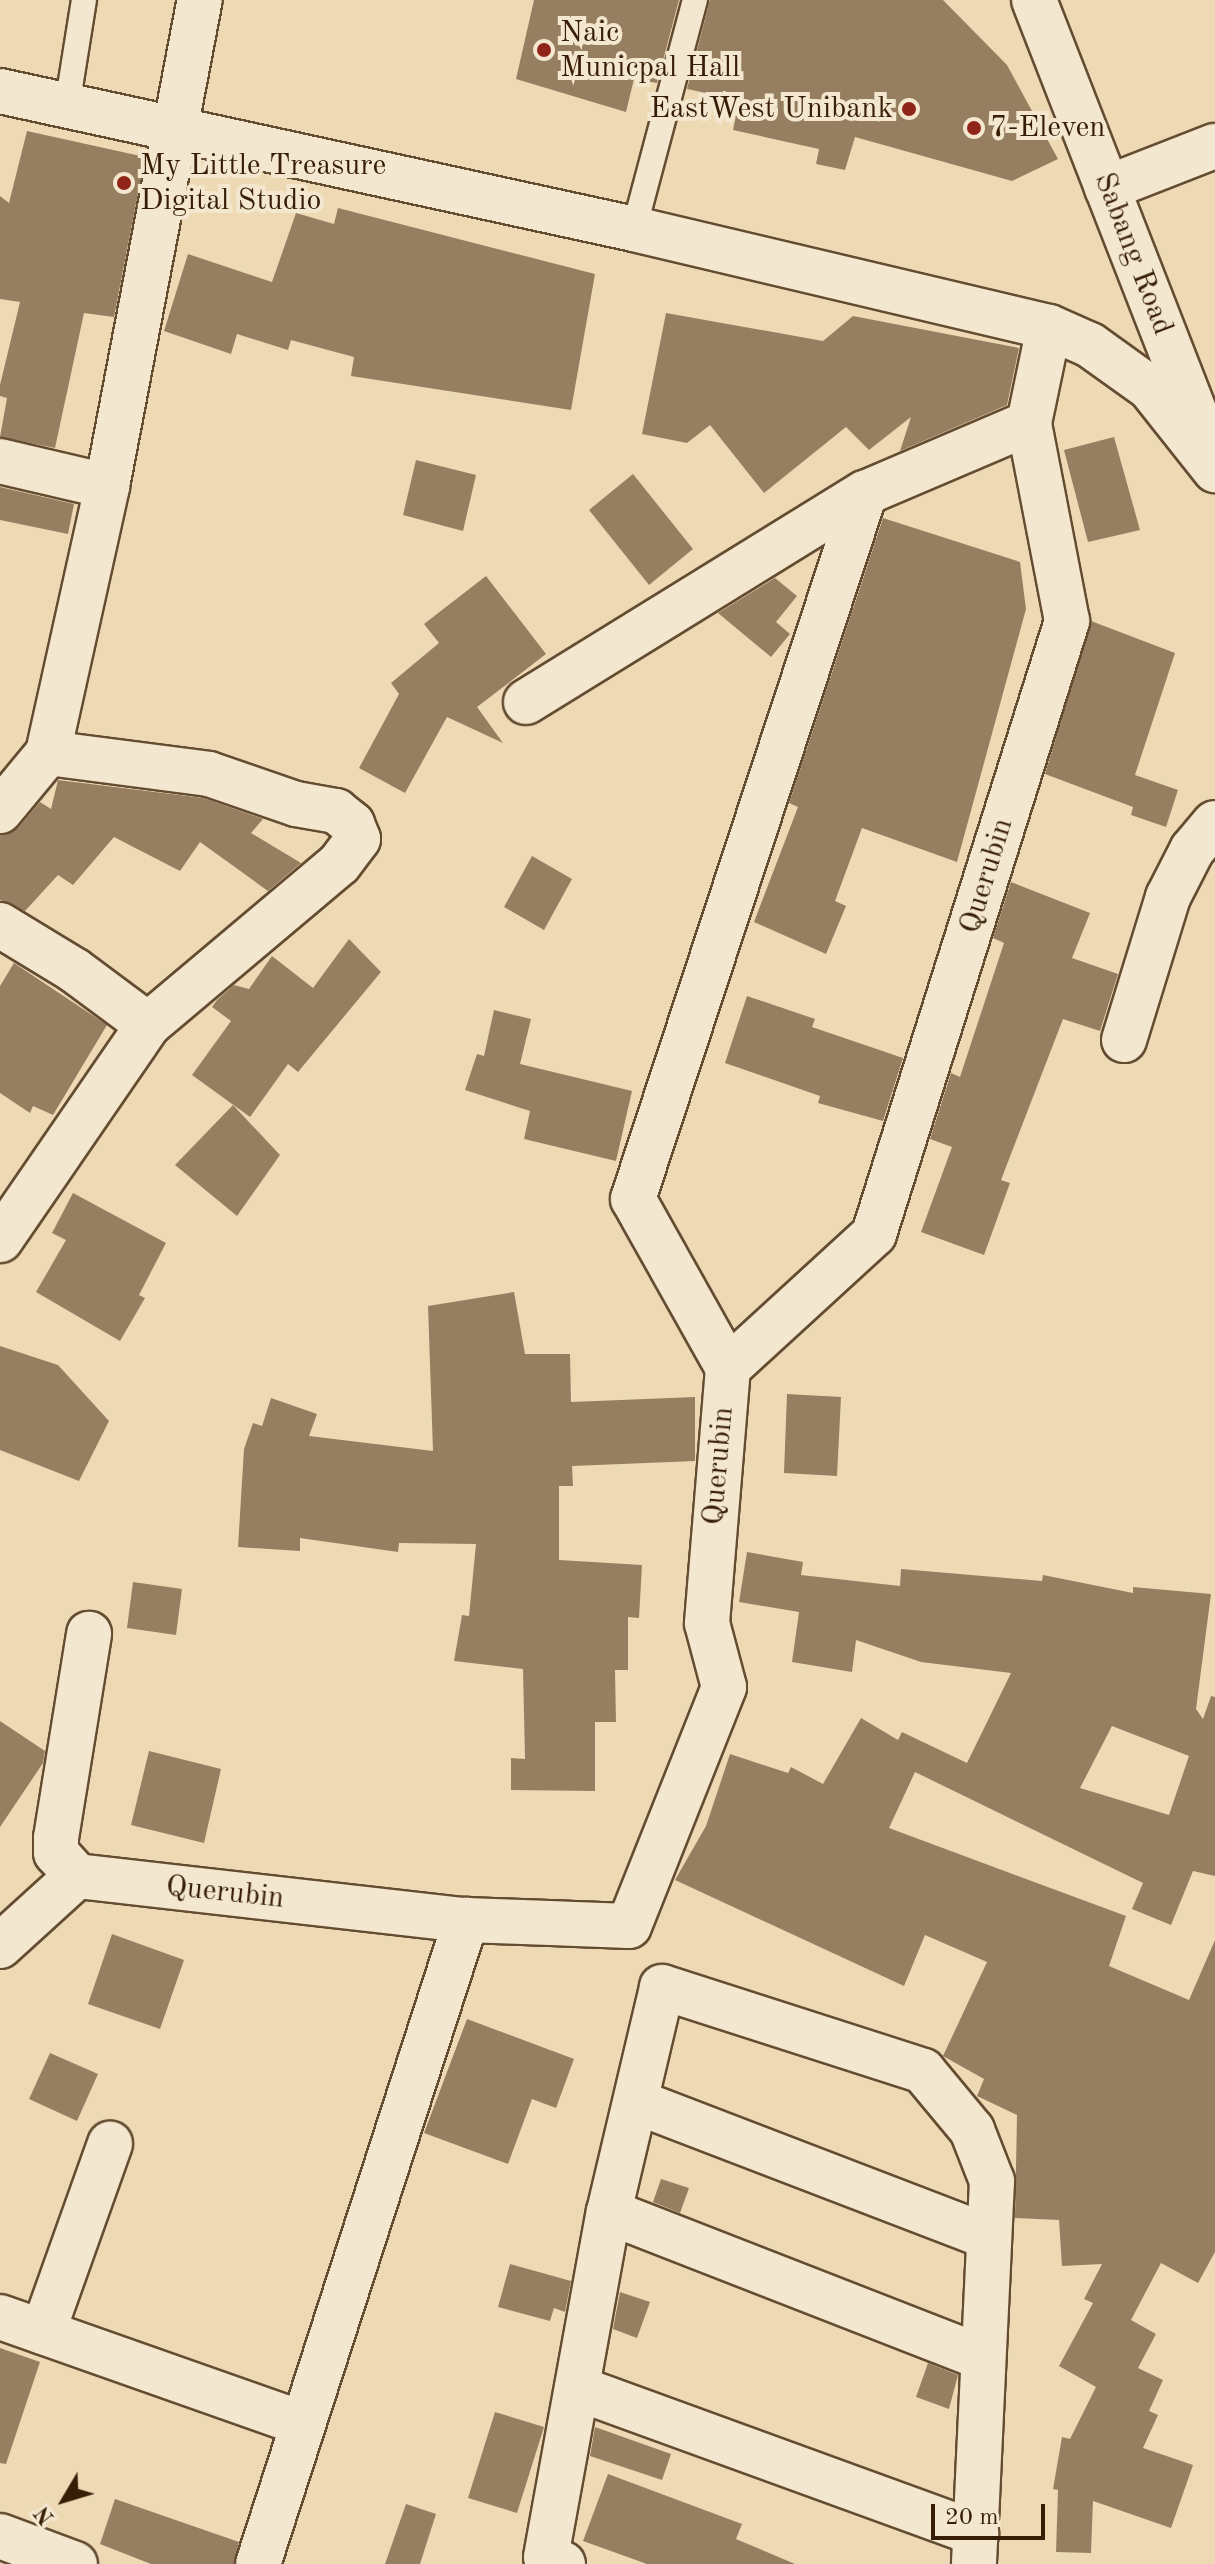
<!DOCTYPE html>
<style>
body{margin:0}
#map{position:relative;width:1215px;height:2564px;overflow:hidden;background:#eddab5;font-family:"Old Standard TT",serif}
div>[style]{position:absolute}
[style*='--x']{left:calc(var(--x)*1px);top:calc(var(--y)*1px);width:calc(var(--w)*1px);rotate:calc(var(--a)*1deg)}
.building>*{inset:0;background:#967f61}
.roads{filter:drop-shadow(2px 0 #644c31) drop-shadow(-2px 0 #644c31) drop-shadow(0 2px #644c31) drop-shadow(0 -2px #644c31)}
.lane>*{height:24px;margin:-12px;padding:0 12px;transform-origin:12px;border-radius:12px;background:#f3e7cf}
.street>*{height:44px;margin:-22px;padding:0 22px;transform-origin:22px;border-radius:22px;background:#f3e7cf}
.secondary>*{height:44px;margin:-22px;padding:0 22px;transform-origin:22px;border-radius:22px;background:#f3e7cf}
.dots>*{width:22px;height:22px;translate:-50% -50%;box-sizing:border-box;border:4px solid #f3e7cf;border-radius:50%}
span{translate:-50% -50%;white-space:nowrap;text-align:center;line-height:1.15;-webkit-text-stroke:8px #f3e7cf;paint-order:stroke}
.poi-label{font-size:30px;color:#371d05}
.left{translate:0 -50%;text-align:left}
.right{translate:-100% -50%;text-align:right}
.street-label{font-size:30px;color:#371d05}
.north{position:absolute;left:24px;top:2460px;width:80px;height:80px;-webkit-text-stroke:6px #f3e7cf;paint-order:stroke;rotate:232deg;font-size:22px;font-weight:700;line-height:32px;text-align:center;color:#371d05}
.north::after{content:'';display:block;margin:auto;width:28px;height:36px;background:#371d05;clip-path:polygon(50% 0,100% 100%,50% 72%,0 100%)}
.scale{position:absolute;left:931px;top:2504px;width:114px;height:36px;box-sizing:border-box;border:4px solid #371d05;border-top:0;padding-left:10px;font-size:24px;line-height:28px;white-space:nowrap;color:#371d05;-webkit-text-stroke:6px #f3e7cf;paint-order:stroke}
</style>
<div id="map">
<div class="building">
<i style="clip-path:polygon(534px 0,679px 0,657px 83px,634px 79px,626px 112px,516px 79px)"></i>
<i style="clip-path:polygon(710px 0,943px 0,1007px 65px,1058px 159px,1012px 181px,855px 137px,845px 170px,816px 164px,819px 149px,733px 130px,739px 100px,687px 89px)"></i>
<i style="clip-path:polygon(27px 131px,145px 157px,114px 317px,84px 313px,55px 448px,0 437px,7px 398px,0 396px,0 385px,20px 302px,0 299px,0 196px,9px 203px)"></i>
<i style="clip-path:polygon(338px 208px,595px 274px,571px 410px,351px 376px,354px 357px,291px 340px,288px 350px,237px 334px,231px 354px,164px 331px,188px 254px,272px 282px,296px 213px,334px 224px)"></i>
<i style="clip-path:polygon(666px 313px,823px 341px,853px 316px,1019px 348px,1007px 405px,900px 451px,911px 417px,869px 450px,846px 427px,764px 493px,710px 425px,687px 443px,642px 434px)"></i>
<i style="clip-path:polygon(1114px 437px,1140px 530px,1088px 542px,1064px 450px)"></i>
<i style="clip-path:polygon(416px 460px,476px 475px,463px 531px,403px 515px)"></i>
<i style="clip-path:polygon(633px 474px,693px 549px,649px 585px,589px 510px)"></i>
<i style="clip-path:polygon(0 487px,74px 504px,68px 534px,0 520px)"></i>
<i style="clip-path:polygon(883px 518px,1020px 562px,1026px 609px,957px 862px,862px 828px,835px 901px,846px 906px,826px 954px,754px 922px,798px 807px,789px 803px)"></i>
<i style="clip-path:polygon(486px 576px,546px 654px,477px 707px,503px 743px,447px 717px,405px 793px,359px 768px,399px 694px,391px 683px,439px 643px,424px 624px)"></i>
<i style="clip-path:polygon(775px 578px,797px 596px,776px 622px,790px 634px,771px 657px,718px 613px)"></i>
<i style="clip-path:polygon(1091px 621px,1175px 653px,1135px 775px,1178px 790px,1166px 827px,1131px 815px,1133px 807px,1045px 774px)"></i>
<i style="clip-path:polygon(58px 780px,203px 798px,263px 819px,251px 833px,301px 863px,268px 891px,200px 842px,180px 871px,114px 837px,73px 885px,58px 875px,25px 911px,0 900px,0 835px,19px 827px,40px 802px,51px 809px)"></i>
<i style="clip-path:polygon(532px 856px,572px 879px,544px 930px,504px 907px)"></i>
<i style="clip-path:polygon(1011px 882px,1090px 913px,1072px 958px,1118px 974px,1100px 1031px,1063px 1019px,1001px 1180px,1010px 1183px,984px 1255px,921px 1232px,952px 1147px,930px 1139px,951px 1073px,960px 1077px,1004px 943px,993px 938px)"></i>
<i style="clip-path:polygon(349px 939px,381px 972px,298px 1072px,288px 1064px,250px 1117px,192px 1075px,231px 1021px,212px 1007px,217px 1000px,234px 985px,249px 989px,272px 956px,313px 988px)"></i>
<i style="clip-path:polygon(14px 963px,107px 1025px,53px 1115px,33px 1106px,30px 1113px,0 1093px,0 986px)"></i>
<i style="clip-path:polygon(747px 996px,815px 1019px,812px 1027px,903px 1058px,883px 1121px,818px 1103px,820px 1096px,725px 1063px)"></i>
<i style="clip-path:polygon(494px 1010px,531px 1019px,520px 1064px,632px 1091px,616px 1161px,524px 1139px,530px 1111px,465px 1090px,477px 1054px,484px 1056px)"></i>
<i style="clip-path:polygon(233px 1105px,280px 1155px,237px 1216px,175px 1165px)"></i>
<i style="clip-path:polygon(73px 1193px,166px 1243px,139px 1295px,145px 1298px,120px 1341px,36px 1292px,66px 1240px,52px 1233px)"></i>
<i style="clip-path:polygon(514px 1292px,525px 1354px,570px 1354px,571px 1402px,695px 1397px,695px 1461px,572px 1466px,573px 1486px,559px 1486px,559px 1560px,642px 1565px,639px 1618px,628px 1617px,628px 1670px,615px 1670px,616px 1722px,595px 1722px,595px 1791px,511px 1790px,511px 1758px,525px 1759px,523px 1669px,454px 1661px,462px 1615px,469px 1616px,476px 1544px,399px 1543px,398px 1552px,300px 1538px,300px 1551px,238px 1547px,244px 1449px,253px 1423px,262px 1426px,271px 1398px,317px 1414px,309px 1436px,433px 1451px,428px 1306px)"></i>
<i style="clip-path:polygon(0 1346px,58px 1365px,109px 1421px,79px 1481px,0 1450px)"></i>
<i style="clip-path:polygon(787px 1394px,841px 1397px,837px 1476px,784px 1473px)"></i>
<i style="clip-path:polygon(evenodd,747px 1552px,803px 1562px,801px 1575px,900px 1586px,901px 1569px,1042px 1581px,1043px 1575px,1133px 1593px,1133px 1587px,1211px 1594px,1196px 1709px,1203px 1719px,1211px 1696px,1215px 1697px,1215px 1876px,1193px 1871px,1171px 1925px,1132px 1909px,1143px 1883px,915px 1772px,889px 1828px,1126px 1916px,1109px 1966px,1189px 2000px,1215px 1940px,1215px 2252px,1198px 2283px,1161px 2263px,1131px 2320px,1156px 2334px,1138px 2368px,1163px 2380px,1149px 2411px,1158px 2415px,1143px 2448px,1193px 2465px,1171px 2528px,1093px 2501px,1091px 2553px,1056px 2552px,1058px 2490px,1053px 2489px,1062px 2437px,1070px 2439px,1096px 2387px,1059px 2366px,1093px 2303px,1084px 2299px,1102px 2264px,1062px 2266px,1059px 2220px,1015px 2218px,1017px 2115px,977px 2096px,984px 2079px,943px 2056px,987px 1962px,925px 1935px,904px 1986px,675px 1880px,706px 1826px,730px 1754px,788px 1773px,791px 1767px,823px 1784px,861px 1718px,898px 1740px,902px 1732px,967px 1763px,1011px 1673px,921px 1662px,856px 1640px,852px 1672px,792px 1662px,799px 1612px,739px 1602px,747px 1552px,1112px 1726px,1189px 1756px,1169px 1815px,1080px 1788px,1112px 1726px)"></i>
<i style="clip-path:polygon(133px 1582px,182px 1589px,176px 1635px,127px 1628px)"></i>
<i style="clip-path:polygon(0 1721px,45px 1751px,43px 1763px,0 1827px)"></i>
<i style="clip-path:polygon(149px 1751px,221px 1769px,204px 1843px,131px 1825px)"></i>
<i style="clip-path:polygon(112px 1934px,184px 1960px,160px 2029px,88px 2004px)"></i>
<i style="clip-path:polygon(467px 2019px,574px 2059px,556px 2108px,532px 2099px,508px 2164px,424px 2133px)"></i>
<i style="clip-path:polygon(50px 2053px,98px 2074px,77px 2121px,29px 2099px)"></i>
<i style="clip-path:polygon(661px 2179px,689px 2188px,680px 2213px,653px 2202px)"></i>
<i style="clip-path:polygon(510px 2264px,571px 2281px,565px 2312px,554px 2308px,550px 2321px,498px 2307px)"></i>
<i style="clip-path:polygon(620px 2292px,650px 2302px,637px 2338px,613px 2329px)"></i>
<i style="clip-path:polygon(0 2348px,40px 2362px,6px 2464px,0 2463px)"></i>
<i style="clip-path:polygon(928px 2363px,958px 2375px,949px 2409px,916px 2397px)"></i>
<i style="clip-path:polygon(495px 2412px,544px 2427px,517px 2513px,468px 2498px)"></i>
<i style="clip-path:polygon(595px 2427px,671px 2454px,662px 2480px,590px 2456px)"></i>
<i style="clip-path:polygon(608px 2474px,742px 2524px,736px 2539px,795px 2564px,647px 2564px,583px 2541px)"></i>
<i style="clip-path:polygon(115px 2499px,239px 2542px,234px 2564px,151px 2564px,100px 2544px)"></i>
<i style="clip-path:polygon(406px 2504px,436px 2514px,420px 2564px,385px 2564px)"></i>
</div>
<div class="roads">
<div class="lane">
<i style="--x:67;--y:106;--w:107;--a:-80.9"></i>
<i style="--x:634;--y:229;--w:237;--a:-75.1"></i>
</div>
<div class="street">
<i style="--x:1107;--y:188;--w:116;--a:-21.3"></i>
<i style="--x:0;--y:461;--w:110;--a:13.2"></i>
<i style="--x:526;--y:702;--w:398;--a:-31.7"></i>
<i style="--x:865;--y:493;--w:178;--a:-23.1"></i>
<i style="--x:1029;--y:423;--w:98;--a:-78.2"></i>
<i style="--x:48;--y:753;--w:162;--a:7.4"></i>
<i style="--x:209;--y:774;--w:92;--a:19"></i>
<i style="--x:296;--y:804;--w:41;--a:9.9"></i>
<i style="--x:336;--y:811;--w:21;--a:39"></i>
<i style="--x:352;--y:824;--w:16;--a:68"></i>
<i style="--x:358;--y:839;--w:31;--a:127"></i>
<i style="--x:339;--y:864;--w:250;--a:139.9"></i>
<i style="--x:0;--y:811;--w:75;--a:-50.4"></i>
<i style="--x:48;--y:753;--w:273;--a:-77.5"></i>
<i style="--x:107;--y:486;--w:495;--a:-79.2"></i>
<i style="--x:0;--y:925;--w:87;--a:31.3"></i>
<i style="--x:74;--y:970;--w:92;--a:36.6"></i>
<i style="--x:148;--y:1025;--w:261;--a:124.5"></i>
<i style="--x:1124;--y:1040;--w:150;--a:-72.9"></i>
<i style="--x:1168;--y:897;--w:53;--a:-62.9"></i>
<i style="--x:1192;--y:850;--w:35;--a:-50"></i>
<i style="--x:728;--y:1368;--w:194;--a:-119.3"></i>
<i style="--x:633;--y:1199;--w:743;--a:-71.81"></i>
<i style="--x:77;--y:1876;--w:31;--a:-132"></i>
<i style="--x:56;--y:1853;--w:15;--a:-90"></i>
<i style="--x:56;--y:1838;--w:207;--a:-80.8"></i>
<i style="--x:0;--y:1946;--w:104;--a:-42.3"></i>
<i style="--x:77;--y:1876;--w:391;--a:6.5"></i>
<i style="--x:466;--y:1920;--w:163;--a:2.1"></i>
<i style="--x:629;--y:1926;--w:257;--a:-68.3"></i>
<i style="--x:724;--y:1687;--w:66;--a:-104.9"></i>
<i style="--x:707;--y:1623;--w:256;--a:-85.3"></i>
<i style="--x:728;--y:1368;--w:198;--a:-42.5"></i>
<i style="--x:874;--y:1234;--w:643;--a:-72.52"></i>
<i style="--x:1067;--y:621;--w:202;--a:-100.9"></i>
<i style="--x:637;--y:2102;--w:376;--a:21"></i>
<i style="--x:609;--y:2212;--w:399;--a:21.3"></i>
<i style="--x:0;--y:2317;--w:321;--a:19.4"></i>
<i style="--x:43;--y:2332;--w:200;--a:-70.4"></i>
<i style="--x:577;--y:2388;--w:425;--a:20"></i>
<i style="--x:258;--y:2564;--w:677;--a:-72.1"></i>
<i style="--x:563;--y:2564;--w:18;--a:-158"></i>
<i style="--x:546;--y:2557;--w:351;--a:-79.7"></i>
<i style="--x:609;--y:2212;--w:231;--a:-76.7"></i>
<i style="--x:662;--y:1987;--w:274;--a:17.8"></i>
<i style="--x:923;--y:2071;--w:77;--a:50.3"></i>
<i style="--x:972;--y:2130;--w:55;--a:68.6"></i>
<i style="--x:992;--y:2181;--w:383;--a:92.7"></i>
</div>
<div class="secondary">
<i style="--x:1034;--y:0;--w:462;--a:68.7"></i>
<i style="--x:0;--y:91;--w:649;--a:12.28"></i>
<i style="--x:634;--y:229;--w:426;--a:13.3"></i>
<i style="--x:1049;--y:327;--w:45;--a:23.7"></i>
<i style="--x:1090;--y:345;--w:74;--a:35.6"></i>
<i style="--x:1150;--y:388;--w:105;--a:51.6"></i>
<i style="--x:0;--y:2536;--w:80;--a:20.5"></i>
</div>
</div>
<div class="dots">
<i style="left:544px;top:50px;background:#8f2418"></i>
<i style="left:909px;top:109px;background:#8f2418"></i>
<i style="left:974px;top:128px;background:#8f2418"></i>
<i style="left:124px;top:183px;background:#8f2418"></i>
</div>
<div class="poi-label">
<span class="left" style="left:560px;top:50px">Naic<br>Municpal Hall</span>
<span class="right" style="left:893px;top:109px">EastWest Unibank</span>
<span class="left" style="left:990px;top:128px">7-Eleven</span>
<span class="left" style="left:140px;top:183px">My Little Treasure<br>Digital Studio</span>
</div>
<div class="street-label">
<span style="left:1133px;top:254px;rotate:69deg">Sabang Road</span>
<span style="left:987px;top:876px;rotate:-73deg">Querubin</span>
<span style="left:719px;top:1466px;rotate:-85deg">Querubin</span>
<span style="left:225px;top:1893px;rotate:6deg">Querubin</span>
</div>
<div class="north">N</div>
<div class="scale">20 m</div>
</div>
